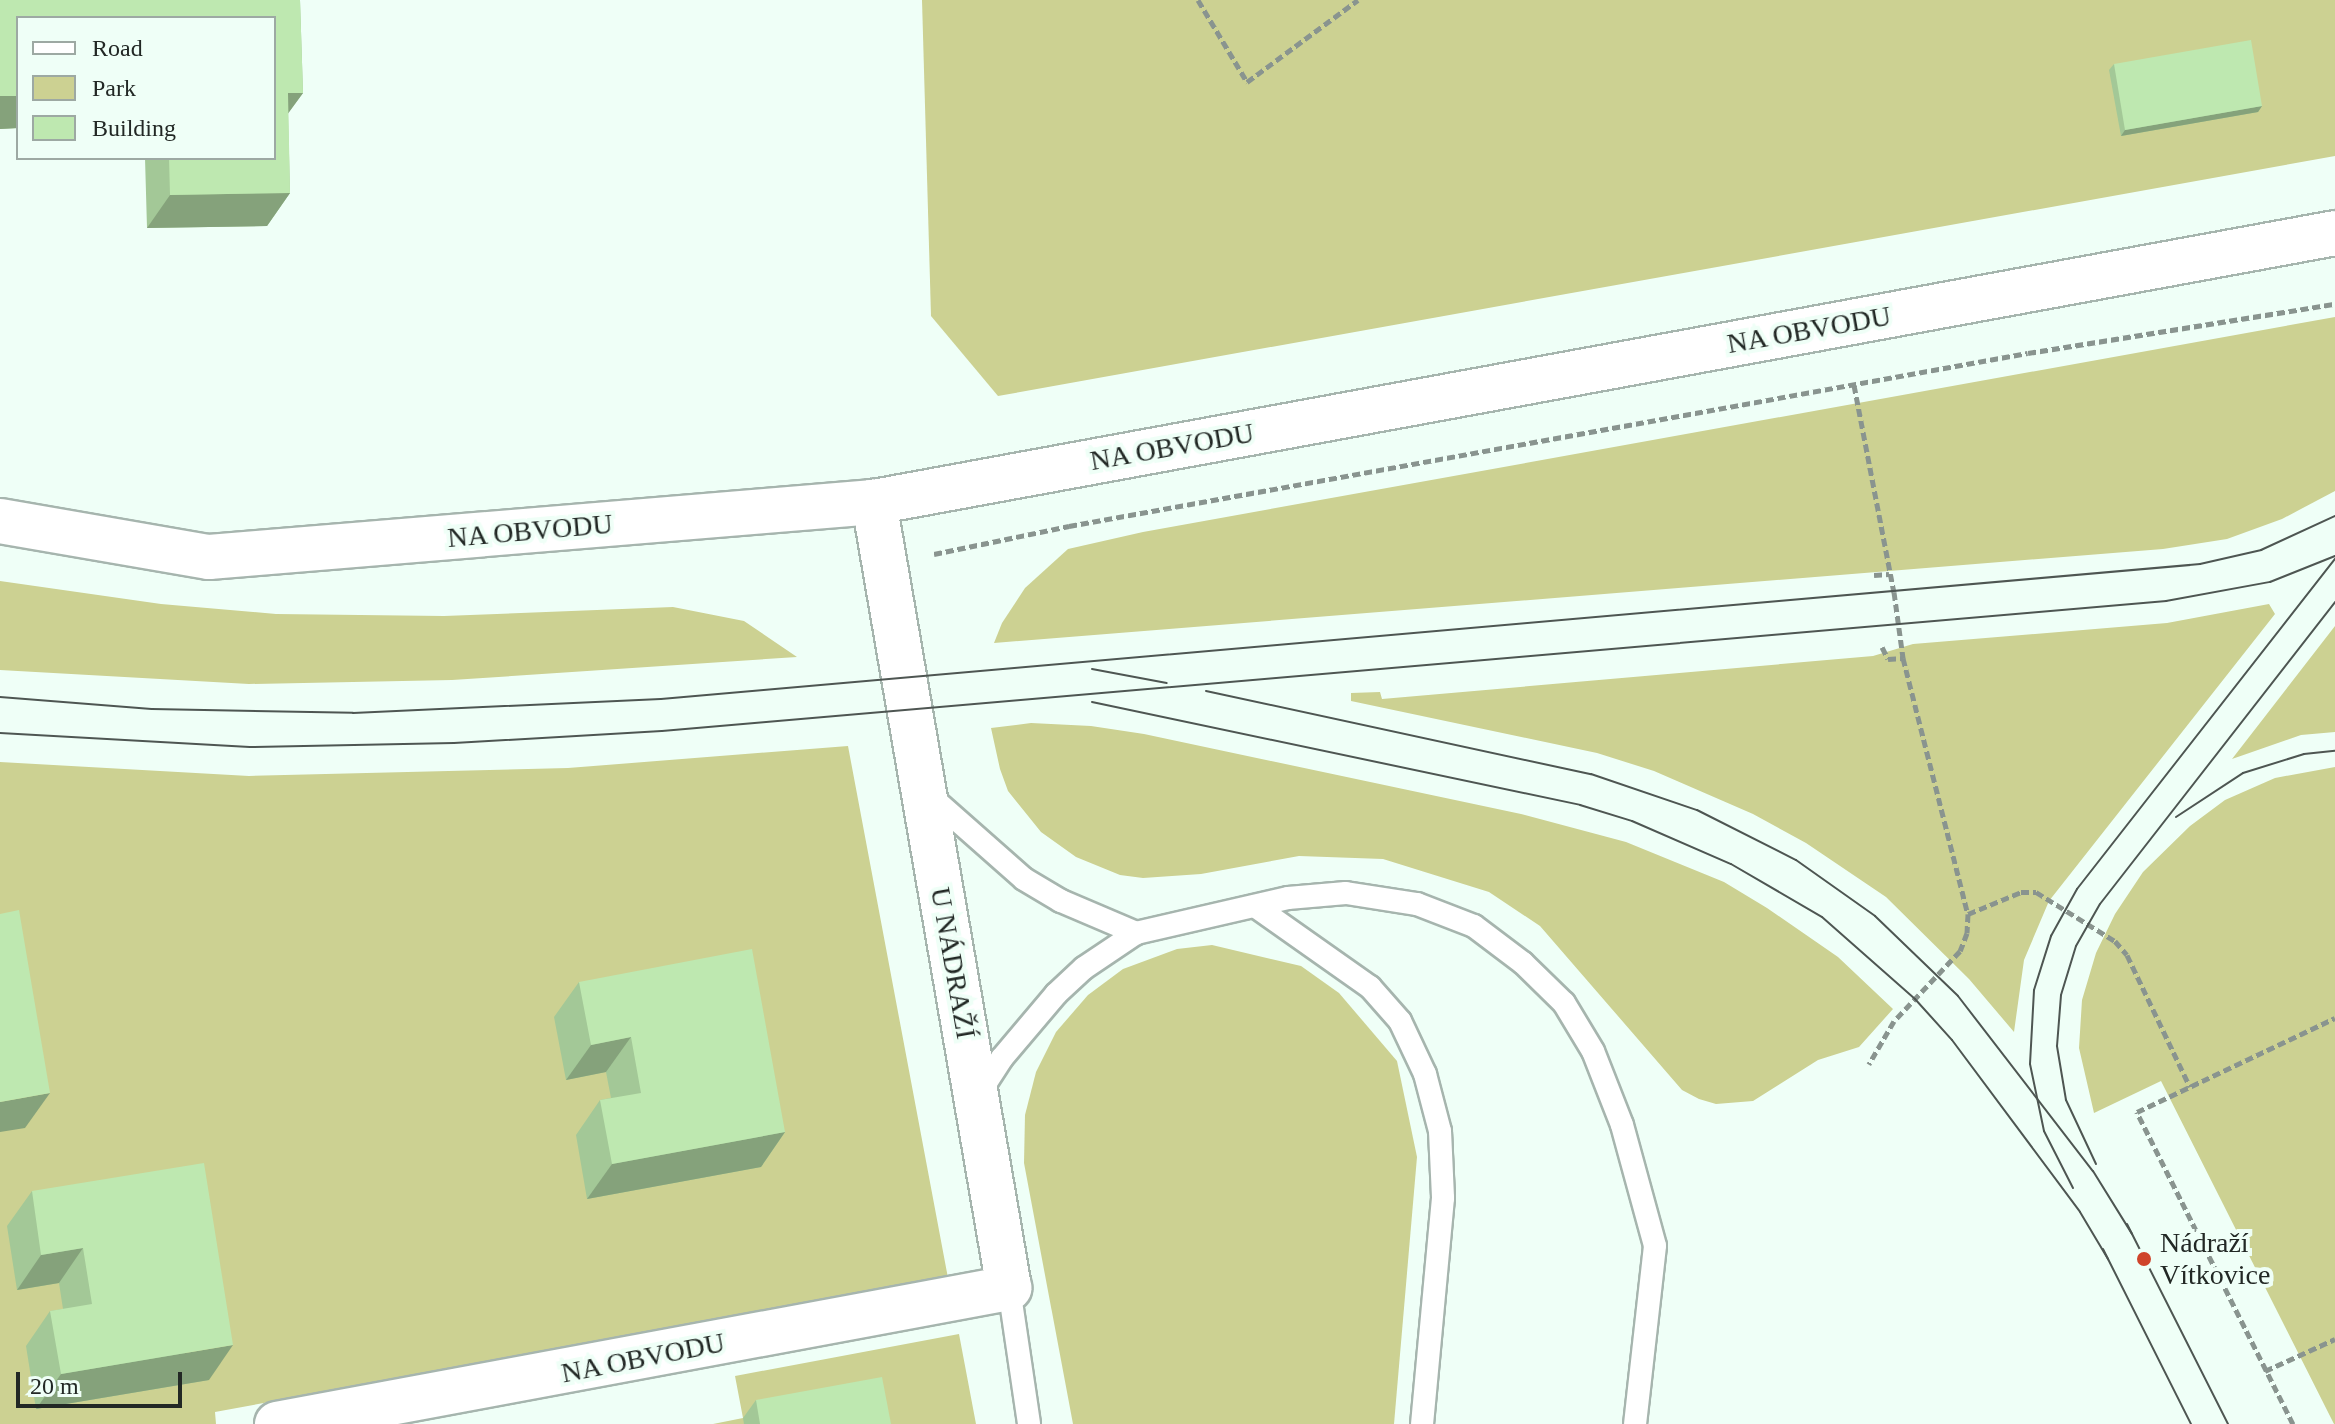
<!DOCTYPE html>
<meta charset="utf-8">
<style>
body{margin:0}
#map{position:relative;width:2335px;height:1424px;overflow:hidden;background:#effff7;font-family:"Times New Roman",serif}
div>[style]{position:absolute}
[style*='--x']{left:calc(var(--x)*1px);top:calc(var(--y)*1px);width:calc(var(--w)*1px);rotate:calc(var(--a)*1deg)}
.green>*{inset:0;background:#ccd192}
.path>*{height:5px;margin-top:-2.5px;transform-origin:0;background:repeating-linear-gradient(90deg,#89948f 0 8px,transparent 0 12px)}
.roads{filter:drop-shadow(2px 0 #a6b5ae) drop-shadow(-2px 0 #a6b5ae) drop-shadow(0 2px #a6b5ae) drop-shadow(0 -2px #a6b5ae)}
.lane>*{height:22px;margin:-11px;padding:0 11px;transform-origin:11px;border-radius:11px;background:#fff}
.street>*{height:44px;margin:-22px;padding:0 22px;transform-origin:22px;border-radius:22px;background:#fff}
.tram>*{height:2px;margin:-1px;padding:0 1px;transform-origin:1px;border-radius:1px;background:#4e5652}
.wall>*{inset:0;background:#a3c897}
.shaded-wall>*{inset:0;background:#85a27b}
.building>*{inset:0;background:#bee8b0}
.dots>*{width:22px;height:22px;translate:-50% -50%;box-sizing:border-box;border:4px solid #effff7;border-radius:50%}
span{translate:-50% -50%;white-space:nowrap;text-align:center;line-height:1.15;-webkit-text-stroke:8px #effff7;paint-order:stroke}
.street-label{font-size:28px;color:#222825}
.poi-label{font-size:28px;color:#222825}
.left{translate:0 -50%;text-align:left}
.legend{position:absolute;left:16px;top:16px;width:260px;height:144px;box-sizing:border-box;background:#effff7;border:2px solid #9da9a3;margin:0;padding:10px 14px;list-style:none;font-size:24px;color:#222825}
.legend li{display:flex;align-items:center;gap:16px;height:40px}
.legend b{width:40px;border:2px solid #9da9a3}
.scale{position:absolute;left:16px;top:1372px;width:166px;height:36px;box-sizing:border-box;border:4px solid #222825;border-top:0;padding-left:10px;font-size:24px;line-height:28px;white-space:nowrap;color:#222825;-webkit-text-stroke:6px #effff7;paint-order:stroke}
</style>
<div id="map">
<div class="green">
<i style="clip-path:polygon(922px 0,2335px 0,2335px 156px,998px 396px,931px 316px)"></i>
<i style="clip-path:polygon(2335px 317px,2335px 491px,2282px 519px,2227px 539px,2163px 549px,994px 643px,1002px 623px,1025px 588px,1068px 549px,1143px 532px)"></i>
<i style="clip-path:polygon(0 581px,161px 604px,276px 614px,444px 616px,673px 607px,744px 621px,797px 657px,452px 680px,249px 684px,0 670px)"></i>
<i style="clip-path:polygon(2269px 604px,2275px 614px,2049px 901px,2024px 960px,2014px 1032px,1969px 979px,1886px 897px,1806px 843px,1753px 814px,1654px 771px,1597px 753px,1351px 701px,1351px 693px,1380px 692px,1382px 699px,1873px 656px,1913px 644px,2167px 623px)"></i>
<i style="clip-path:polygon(2335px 626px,2335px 732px,2301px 735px,2232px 759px)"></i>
<i style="clip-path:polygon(1031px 723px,1091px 726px,1144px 734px,1521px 814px,1626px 842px,1724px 882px,1767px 908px,1838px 957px,1893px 1009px,1859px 1047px,1818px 1060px,1753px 1101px,1716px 1104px,1699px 1099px,1682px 1090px,1540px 926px,1489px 892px,1383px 859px,1299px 856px,1201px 874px,1143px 878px,1120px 875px,1076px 857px,1041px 832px,1008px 791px,1000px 769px,991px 728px)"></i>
<i style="clip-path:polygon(848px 746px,948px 1278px,215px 1412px,216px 1424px,0 1424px,0 762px,249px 776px,568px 768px)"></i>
<i style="clip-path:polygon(2335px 767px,2335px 1424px,2334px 1424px,2161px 1081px,2094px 1113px,2079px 1048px,2082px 1000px,2096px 953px,2115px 914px,2143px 872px,2190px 826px,2225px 800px,2275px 778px)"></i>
<i style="clip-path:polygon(1212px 945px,1301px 966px,1339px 993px,1397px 1061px,1417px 1157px,1394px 1424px,1073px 1424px,1024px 1163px,1025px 1115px,1036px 1072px,1056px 1032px,1088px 995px,1123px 969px,1177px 949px)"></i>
<i style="clip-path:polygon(959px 1334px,976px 1424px,713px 1424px,743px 1418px,735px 1376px)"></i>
</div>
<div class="path">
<i style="--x:1198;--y:0;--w:96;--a:59.1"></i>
<i style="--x:1247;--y:82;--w:138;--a:-36.5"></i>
<i style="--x:1854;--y:385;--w:211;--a:79.1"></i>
<i style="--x:1894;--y:592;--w:67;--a:82.2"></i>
<i style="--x:1903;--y:658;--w:264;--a:75.8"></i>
<i style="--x:1968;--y:914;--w:19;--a:93"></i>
<i style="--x:1967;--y:933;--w:19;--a:111"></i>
<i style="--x:1960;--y:951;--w:96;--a:133.3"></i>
<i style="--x:1894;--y:1021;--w:50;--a:120.2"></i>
<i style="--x:934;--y:554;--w:138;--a:-11.7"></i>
<i style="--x:1069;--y:526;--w:974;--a:-10.23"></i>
<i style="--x:2028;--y:353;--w:311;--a:-9.1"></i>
<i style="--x:1874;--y:575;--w:15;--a:-4"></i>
<i style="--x:1882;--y:647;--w:13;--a:63"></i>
<i style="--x:1888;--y:659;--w:15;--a:-4"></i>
<i style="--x:1968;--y:914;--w:57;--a:-22.5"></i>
<i style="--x:2021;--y:892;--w:15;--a:0"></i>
<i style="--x:2036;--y:892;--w:93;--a:31.8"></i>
<i style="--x:2115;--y:941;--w:18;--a:49"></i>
<i style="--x:2127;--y:955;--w:146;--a:64.5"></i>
<i style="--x:2265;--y:1371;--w:77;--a:-24.6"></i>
<i style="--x:2293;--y:1424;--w:349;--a:-116.6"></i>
<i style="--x:2137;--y:1112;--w:219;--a:-25.4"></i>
</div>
<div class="roads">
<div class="lane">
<i style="--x:930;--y:796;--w:125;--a:41.4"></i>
<i style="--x:1024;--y:879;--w:43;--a:30.7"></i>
<i style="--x:1061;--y:901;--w:82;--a:23.1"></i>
<i style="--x:1255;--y:906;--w:141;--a:35.2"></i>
<i style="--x:1370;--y:987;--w:45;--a:48.6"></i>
<i style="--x:1400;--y:1021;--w:59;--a:64.7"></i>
<i style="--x:1425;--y:1074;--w:59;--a:75.3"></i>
<i style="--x:1440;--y:1131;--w:67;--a:87.4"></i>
<i style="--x:1443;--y:1198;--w:227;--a:95.3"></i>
<i style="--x:978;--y:1095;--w:44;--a:-57"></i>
<i style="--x:1002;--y:1058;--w:84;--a:-49.8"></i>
<i style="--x:1056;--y:994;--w:38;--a:-43"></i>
<i style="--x:1084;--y:968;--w:63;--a:-33.9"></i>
<i style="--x:1136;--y:933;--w:156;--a:-13"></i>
<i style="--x:1288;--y:898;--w:58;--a:-4.9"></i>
<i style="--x:1346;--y:893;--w:72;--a:8.8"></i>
<i style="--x:1417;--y:904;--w:61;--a:21.1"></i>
<i style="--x:1474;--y:926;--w:61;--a:37.1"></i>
<i style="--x:1523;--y:963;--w:57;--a:44.3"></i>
<i style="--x:1564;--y:1003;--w:56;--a:58.9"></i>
<i style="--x:1593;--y:1051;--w:79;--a:68.6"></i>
<i style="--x:1622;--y:1125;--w:125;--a:74.7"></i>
<i style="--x:1655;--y:1246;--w:179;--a:96.4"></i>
<i style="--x:1009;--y:1288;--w:137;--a:81.6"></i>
</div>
<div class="street">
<i style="--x:0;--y:521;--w:212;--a:9.8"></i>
<i style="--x:209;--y:557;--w:667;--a:-4.73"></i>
<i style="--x:874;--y:502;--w:1486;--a:-10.43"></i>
<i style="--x:277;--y:1424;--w:745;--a:-10.53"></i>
<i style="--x:1009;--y:1288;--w:798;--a:-99.75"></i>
</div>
</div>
<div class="tram">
<i style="--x:1092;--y:669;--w:76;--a:10.6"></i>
<i style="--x:1206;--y:691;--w:394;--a:12.2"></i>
<i style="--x:1591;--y:774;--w:112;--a:18.8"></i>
<i style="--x:1697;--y:810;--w:111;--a:26.8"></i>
<i style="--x:1796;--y:860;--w:97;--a:35.3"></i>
<i style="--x:1875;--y:916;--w:115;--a:43.9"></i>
<i style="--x:1958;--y:996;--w:221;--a:52.4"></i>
<i style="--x:2093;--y:1171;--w:74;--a:58.2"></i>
<i style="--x:0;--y:697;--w:152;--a:4.5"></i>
<i style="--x:152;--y:709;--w:201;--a:1.1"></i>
<i style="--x:353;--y:713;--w:308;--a:-2.6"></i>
<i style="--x:661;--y:699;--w:1545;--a:-5.01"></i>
<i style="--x:2200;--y:564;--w:63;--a:-12.9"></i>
<i style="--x:2261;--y:550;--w:81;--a:-24.7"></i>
<i style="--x:1092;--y:702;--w:499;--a:11.9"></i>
<i style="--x:1580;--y:805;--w:54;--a:17.1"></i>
<i style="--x:1632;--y:821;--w:108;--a:23.5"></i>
<i style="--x:1731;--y:864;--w:105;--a:30.2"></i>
<i style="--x:1822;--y:917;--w:124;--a:41.4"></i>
<i style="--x:1915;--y:999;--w:55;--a:47.9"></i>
<i style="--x:1952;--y:1040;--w:214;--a:53.3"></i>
<i style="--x:2080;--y:1212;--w:55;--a:59.2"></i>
<i style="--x:0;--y:733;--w:250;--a:3.2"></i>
<i style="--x:250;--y:747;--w:204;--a:-1.1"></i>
<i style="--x:454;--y:743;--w:208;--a:-3.3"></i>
<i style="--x:662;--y:731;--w:1510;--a:-4.94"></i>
<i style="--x:2166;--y:601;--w:106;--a:-10.4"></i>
<i style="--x:2270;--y:582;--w:70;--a:-21.8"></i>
<i style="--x:2176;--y:817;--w:80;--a:-33.3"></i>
<i style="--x:2243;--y:773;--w:64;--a:-17.3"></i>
<i style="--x:2304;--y:754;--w:31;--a:-6"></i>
<i style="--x:2096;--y:1164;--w:71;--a:-115.1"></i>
<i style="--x:2066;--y:1100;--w:55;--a:-99.5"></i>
<i style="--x:2057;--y:1046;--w:51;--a:-85.5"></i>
<i style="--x:2061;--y:995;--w:51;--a:-73"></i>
<i style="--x:2076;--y:946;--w:48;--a:-60.3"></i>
<i style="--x:2100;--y:904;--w:383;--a:-52.1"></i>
<i style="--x:2073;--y:1188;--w:64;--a:-117"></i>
<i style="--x:2044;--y:1131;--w:68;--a:-101.8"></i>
<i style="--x:2030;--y:1064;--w:74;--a:-86.9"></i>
<i style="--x:2034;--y:990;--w:57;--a:-72.5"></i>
<i style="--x:2051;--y:936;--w:54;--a:-61"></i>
<i style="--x:2077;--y:889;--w:419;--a:-52"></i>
<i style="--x:2127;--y:1224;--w:224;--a:63.2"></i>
<i style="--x:2103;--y:1249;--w:196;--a:63.3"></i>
</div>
<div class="wall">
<i style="clip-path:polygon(0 0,300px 0,303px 93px,288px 113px,290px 193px,267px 226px,147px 228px,145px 158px,274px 158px,274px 18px,18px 18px,18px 128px,0 129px)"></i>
<i style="clip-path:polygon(2114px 64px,2262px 106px,2258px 112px,2121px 136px,2109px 70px)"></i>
<i style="clip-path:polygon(579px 982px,785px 1132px,761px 1167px,587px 1199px,576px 1135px,600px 1100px,611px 1098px,606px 1072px,566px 1080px,554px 1017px)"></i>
<i style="clip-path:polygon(32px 1191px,209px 1380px,36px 1409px,26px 1346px,50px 1311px,63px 1309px,59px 1283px,17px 1290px,7px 1226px)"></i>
<i style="clip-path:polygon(756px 1400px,891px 1424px,744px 1424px,743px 1418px)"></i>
</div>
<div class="shaded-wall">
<i style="clip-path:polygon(288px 93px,303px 93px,279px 126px)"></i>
<i style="clip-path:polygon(0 96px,18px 96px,18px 128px,0 129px)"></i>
<i style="clip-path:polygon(2262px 106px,2258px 112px,2121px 136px,2125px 130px)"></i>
<i style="clip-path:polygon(290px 193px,267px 226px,147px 228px,170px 195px)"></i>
<i style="clip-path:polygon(631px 1037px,606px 1072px,566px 1080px,591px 1045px)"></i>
<i style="clip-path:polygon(50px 1093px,25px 1128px,0 1132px,0 1102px)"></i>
<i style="clip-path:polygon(785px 1132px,761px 1167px,587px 1199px,612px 1164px)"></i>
<i style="clip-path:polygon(83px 1248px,59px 1283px,17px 1290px,41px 1255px)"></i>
<i style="clip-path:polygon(233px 1345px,209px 1380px,36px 1409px,61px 1374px)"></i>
</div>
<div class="building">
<i style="clip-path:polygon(0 0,300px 0,303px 93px,288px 93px,290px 193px,170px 195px,169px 158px,274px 158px,274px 18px,18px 18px,18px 96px,0 96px)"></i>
<i style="clip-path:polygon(2251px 40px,2262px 106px,2125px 130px,2114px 64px)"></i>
<i style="clip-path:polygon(19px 910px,50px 1093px,0 1102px,0 914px)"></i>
<i style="clip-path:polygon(752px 949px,785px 1132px,612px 1164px,600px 1100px,641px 1093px,631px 1037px,591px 1045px,579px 982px)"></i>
<i style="clip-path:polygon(204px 1163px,233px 1345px,61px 1374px,50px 1311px,92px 1304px,83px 1248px,41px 1255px,32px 1191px)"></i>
<i style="clip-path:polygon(882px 1377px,891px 1424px,760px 1424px,756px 1400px)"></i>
</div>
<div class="dots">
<i style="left:2144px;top:1259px;background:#cf442b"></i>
</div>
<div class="street-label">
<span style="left:1809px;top:330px;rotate:-10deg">NA OBVODU</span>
<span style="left:1172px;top:447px;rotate:-10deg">NA OBVODU</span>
<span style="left:530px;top:531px;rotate:-5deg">NA OBVODU</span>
<span style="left:953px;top:963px;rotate:80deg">U NÁDRAŽÍ</span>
<span style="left:643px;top:1358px;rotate:-11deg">NA OBVODU</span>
</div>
<div class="poi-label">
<span class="left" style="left:2160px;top:1259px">Nádraží<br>Vítkovice</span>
</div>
<ul class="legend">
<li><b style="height:10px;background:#fff"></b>Road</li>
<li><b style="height:22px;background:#ccd192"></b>Park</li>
<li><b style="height:22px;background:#bee8b0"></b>Building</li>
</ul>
<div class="scale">20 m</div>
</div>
